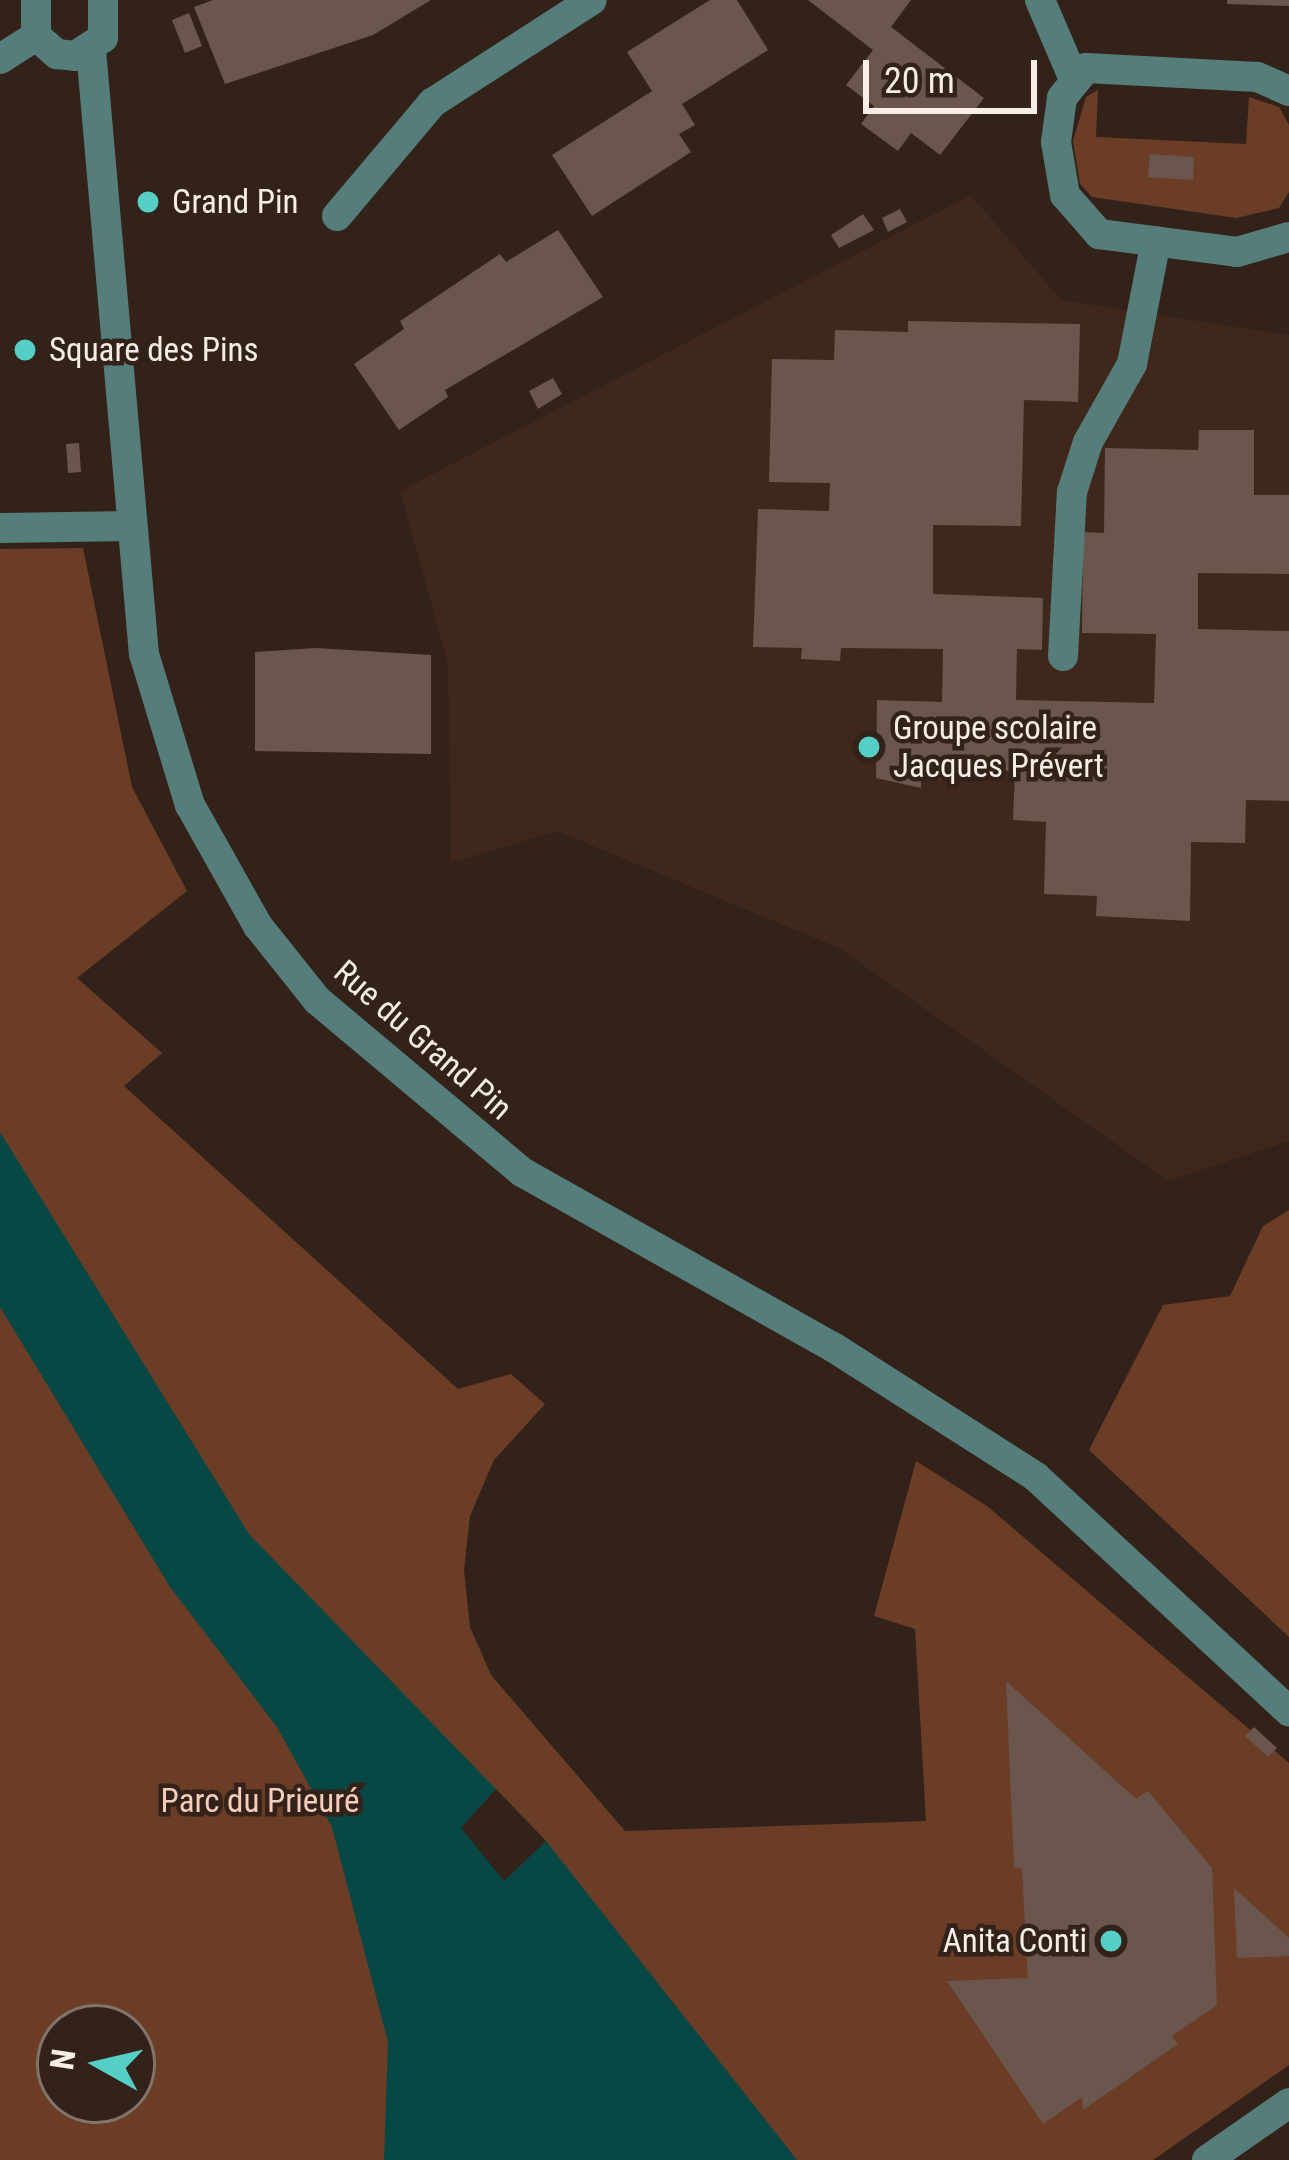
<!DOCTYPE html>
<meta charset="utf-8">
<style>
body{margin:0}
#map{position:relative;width:1289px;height:2160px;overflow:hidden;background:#332219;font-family:"Roboto Condensed",sans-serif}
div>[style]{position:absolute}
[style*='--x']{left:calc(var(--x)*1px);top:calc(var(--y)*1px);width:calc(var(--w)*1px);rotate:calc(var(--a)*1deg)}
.built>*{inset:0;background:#3f271c}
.green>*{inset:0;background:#6b3d26}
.water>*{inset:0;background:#074844}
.pier>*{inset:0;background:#332219}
.building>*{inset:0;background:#6a564c}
.minor>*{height:30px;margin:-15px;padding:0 15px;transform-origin:15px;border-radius:15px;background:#557d7a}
.dots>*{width:33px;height:33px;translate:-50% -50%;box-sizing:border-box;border:6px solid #332219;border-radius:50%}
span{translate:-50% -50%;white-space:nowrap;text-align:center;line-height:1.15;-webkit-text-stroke:9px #332219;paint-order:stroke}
.poi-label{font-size:33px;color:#f9ede7}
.left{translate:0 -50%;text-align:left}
.right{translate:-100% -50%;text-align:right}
.street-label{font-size:33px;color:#f9ede7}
.park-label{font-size:33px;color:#f5cdba}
.north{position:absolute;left:36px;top:2004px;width:120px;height:120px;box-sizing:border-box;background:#332219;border:3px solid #82736b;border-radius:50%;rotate:278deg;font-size:33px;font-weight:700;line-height:48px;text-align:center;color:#f9ede7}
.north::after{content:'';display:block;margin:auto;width:42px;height:54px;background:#55cec6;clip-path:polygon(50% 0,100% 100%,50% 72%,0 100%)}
.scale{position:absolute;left:863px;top:60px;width:174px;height:54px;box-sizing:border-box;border:6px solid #f9ede7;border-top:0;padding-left:15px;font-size:36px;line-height:42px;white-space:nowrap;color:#f9ede7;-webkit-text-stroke:9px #332219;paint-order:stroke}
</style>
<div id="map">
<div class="built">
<i style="clip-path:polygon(971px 195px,1061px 300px,1289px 335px,1289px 1141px,1168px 1181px,839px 948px,557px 831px,451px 863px,448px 664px,400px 491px)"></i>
</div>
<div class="green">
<i style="clip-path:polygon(1098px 90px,1096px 137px,1246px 144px,1249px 97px,1279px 107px,1289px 125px,1289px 192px,1279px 208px,1236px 218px,1092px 197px,1080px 184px,1073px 141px,1086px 97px)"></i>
<i style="clip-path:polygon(evenodd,83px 548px,132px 787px,187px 891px,77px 978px,162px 1053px,124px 1086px,458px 1389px,511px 1374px,545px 1404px,494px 1460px,470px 1516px,464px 1570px,470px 1627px,491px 1675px,625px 1831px,926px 1821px,915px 1629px,874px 1616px,916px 1461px,987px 1506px,1289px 1763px,1289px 2065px,1153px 2160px,0 2160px,0 549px,83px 548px,60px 2028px,132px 2028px,132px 2100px,60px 2100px,60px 2028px)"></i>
<i style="clip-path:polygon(1289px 1210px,1289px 1637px,1089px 1450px,1163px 1305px,1230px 1296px,1263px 1226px)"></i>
</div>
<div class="water">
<i style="clip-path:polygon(0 1132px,249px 1534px,546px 1841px,797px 2160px,384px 2160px,388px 2042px,332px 1827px,277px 1727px,170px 1587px,0 1307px)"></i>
</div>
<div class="pier">
<i style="clip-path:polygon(496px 1789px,546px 1841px,504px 1881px,461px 1828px)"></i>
</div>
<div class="building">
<i style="clip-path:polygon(213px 0,431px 0,373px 35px,225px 84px,194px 7px)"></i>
<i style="clip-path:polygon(710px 0,737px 0,768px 50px,682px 104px,695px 125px,679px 134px,691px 152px,592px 216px,552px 155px,652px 91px,627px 52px)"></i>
<i style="clip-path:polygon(808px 0,911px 0,891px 27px,984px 98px,940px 155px,911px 133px,898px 151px,861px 124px,874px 106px,846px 85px,873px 50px)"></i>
<i style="clip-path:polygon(1227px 0,1289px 0,1289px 6px,1227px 4px)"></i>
<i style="clip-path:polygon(189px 13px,202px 46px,185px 53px,172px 20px)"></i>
<i style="clip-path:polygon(1150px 154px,1194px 157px,1193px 180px,1148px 177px)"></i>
<i style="clip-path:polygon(900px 209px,907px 222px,888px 232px,882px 218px)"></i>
<i style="clip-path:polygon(863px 214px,874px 230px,839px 248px,831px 235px)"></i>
<i style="clip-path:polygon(558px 230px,603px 297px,445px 390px,448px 397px,399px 430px,354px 364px,404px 329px,400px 321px,500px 254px,506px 262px)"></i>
<i style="clip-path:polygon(908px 321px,1080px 324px,1078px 402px,1024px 400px,1021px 526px,933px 525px,933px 594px,1043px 598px,1042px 650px,1017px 649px,1016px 700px,1154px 703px,1156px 634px,1082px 633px,1083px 532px,1104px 533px,1105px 448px,1198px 450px,1199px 430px,1254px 430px,1254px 495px,1289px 495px,1289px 574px,1198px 573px,1198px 629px,1289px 631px,1289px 801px,1246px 800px,1245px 843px,1191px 842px,1190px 921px,1096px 916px,1097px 896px,1044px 894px,1046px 822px,1013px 820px,1015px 771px,941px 768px,941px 780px,921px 779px,921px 788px,876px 778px,877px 700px,942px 702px,943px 649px,841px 648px,840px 661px,801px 659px,802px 648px,753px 647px,758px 509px,829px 511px,830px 483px,769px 482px,772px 359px,834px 360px,835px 330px,908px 332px)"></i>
<i style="clip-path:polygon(553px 378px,562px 394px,538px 409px,529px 391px)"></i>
<i style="clip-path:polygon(79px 443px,81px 472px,68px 473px,66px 444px)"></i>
<i style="clip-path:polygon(316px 648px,431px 655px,431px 754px,255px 751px,255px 652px)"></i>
<i style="clip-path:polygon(1006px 1681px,1136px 1799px,1148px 1791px,1212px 1868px,1217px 2005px,1172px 2036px,1178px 2044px,1083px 2110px,1082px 2097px,1043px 2124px,947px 1981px,1028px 1978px,1022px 1869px,1014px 1867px)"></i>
<i style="clip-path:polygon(1254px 1727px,1277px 1748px,1268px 1757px,1245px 1736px)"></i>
<i style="clip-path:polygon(1234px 1888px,1289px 1938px,1289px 1956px,1237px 1958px)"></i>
</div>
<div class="minor">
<i style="--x:36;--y:0;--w:36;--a:90"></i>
<i style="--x:36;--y:36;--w:28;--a:41"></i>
<i style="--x:57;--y:54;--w:18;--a:6"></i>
<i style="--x:75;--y:56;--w:33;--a:-33"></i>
<i style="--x:103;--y:38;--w:38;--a:-90"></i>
<i style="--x:1040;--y:0;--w:84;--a:66.8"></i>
<i style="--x:91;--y:50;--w:606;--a:84.99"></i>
<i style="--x:144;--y:654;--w:158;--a:73.1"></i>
<i style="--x:190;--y:805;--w:139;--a:60.7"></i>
<i style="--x:258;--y:926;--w:95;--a:51.4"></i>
<i style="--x:317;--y:1000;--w:268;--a:40"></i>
<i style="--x:522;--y:1172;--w:357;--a:29.4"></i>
<i style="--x:833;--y:1347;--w:241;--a:32.6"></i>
<i style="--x:1036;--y:1477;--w:345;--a:42.8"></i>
<i style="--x:0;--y:59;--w:43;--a:-32.6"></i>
<i style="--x:1289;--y:91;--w:35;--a:-156"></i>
<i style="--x:1257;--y:77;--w:171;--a:-177"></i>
<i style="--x:1086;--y:68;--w:38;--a:129"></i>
<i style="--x:1062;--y:98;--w:44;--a:97.8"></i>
<i style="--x:1056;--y:142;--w:54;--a:80.4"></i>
<i style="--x:1065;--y:195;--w:52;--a:48.9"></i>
<i style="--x:1099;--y:234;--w:139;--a:7.4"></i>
<i style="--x:1237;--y:252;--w:54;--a:-16.1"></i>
<i style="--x:337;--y:216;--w:148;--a:-49.9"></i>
<i style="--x:432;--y:103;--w:190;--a:-32.8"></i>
<i style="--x:0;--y:528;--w:131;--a:-0.9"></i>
<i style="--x:1063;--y:656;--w:164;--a:-86.9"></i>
<i style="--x:1072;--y:492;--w:52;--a:-72.3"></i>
<i style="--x:1088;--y:442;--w:90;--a:-60.6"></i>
<i style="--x:1132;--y:364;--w:125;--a:-79"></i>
<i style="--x:1207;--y:2160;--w:100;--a:-34.8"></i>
</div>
<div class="dots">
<i style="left:148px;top:202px;background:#55cec6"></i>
<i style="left:25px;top:350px;background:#55cec6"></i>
<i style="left:869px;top:747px;background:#55cec6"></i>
<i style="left:1111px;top:1941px;background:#55cec6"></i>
</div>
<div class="poi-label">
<span class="left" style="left:172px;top:202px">Grand Pin</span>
<span class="left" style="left:49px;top:350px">Square des Pins</span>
<span class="left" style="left:893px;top:747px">Groupe scolaire<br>Jacques Prévert</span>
<span class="right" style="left:1087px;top:1941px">Anita Conti</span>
</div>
<div class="street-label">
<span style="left:423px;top:1040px;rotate:41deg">Rue du Grand Pin</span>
</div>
<div class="park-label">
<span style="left:260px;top:1801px">Parc du Prieuré</span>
</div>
<div class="north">N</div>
<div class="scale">20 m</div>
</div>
